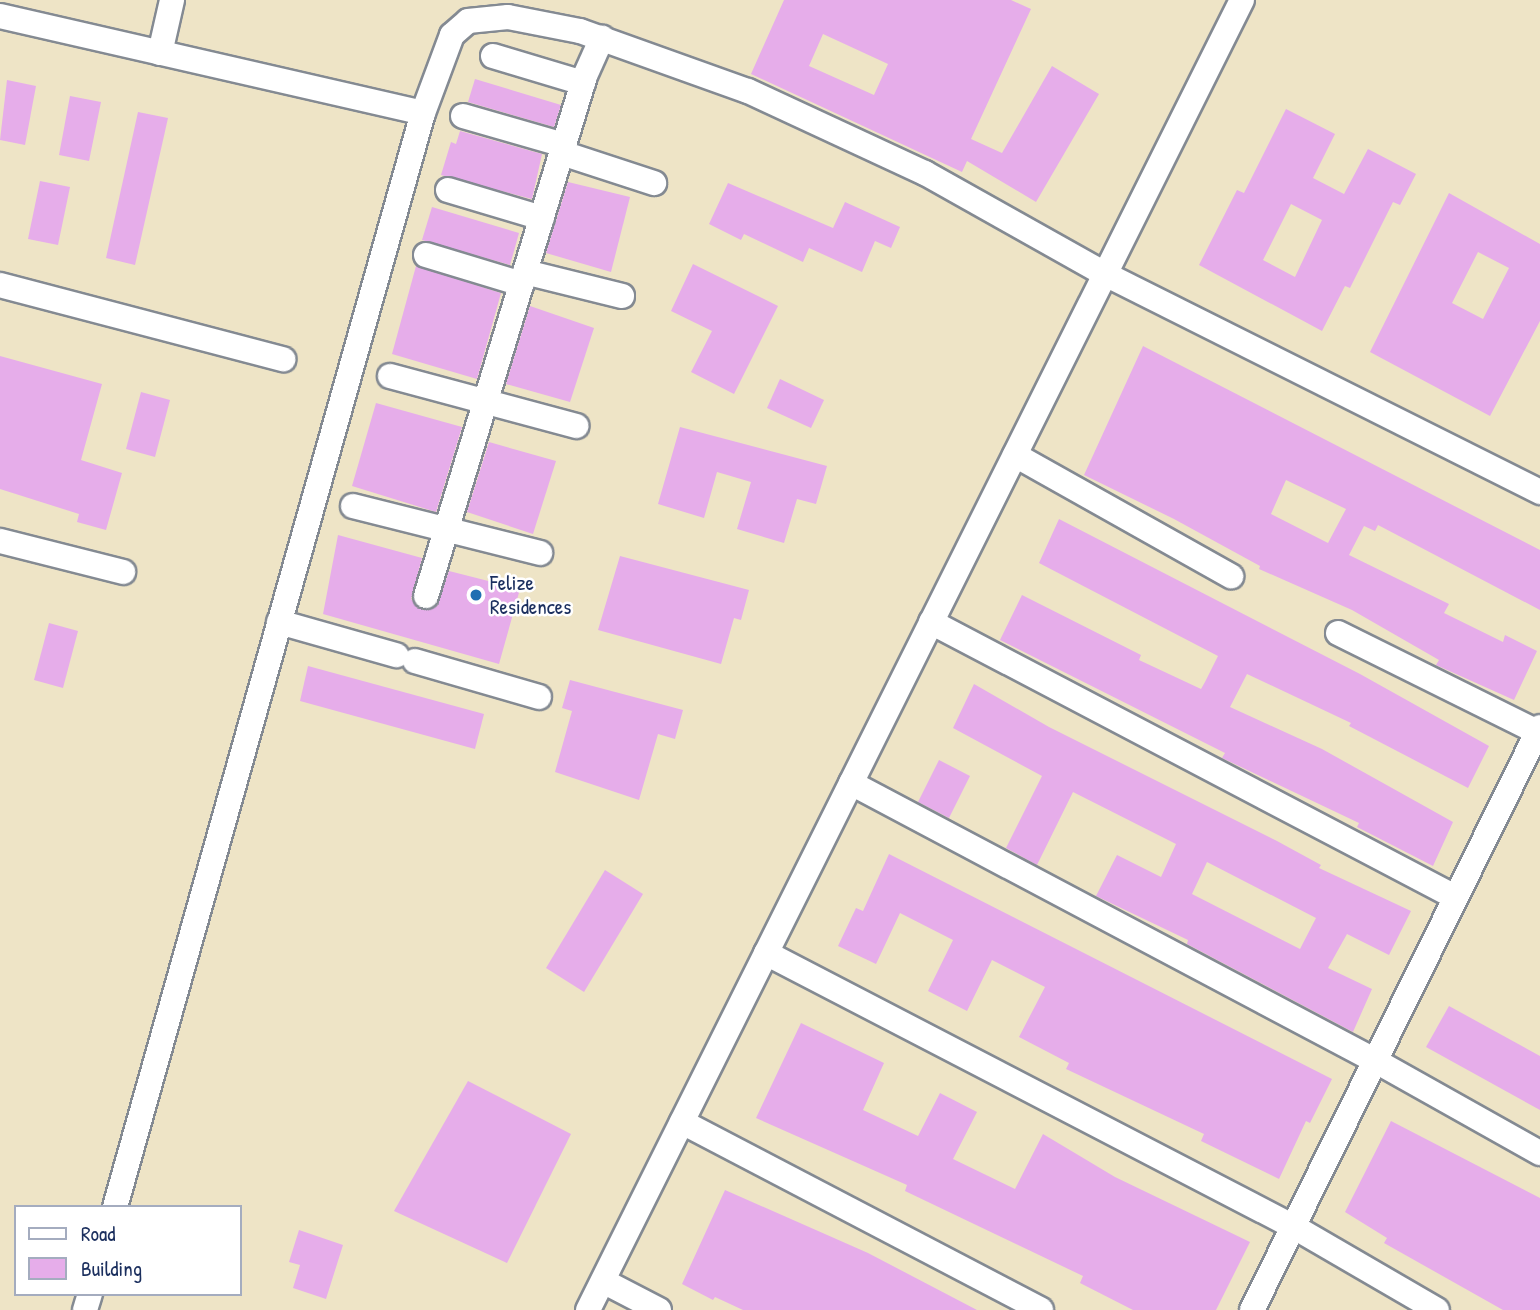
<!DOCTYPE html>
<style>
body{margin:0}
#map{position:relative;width:1540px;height:1310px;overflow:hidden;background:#eee4c6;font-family:"Patrick Hand",sans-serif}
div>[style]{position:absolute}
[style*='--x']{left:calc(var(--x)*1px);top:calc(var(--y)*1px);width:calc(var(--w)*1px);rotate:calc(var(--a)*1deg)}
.building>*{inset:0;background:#e6adea}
.roads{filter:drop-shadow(2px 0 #848a92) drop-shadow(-2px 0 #848a92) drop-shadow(0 2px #848a92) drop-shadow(0 -2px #848a92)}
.minor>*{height:24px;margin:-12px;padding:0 12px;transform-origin:12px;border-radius:12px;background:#fff}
.dots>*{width:19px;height:19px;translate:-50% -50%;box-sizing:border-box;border:4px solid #fff;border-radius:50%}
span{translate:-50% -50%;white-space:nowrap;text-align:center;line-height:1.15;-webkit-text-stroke:5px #fff;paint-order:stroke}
.poi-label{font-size:21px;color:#1b2f5e}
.left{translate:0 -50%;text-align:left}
.legend{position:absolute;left:14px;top:1205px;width:228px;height:91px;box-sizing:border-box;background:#fff;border:2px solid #a4acbf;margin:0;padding:9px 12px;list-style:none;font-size:21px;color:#1b2f5e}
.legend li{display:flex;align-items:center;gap:14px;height:35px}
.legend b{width:35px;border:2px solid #a4acbf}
</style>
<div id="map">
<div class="building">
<i style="clip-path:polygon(evenodd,784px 0,1011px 0,1031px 9px,971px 139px,1002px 153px,1052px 66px,1099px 94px,1036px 202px,967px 161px,962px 172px,751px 74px,784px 0,823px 34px,888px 64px,874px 95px,809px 66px,823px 34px)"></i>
<i style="clip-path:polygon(475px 79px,561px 105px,554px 127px,468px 102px)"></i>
<i style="clip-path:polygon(7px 80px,36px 86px,25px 145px,0 140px)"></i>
<i style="clip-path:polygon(70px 96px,101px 102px,89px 161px,59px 155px)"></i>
<i style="clip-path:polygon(evenodd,1286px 109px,1335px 134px,1313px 178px,1344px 194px,1368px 149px,1416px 174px,1400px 205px,1393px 202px,1350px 288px,1345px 286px,1322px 331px,1199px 265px,1237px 190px,1244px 193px,1286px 109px,1291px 204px,1322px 220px,1295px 277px,1263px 260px,1291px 204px)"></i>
<i style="clip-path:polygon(138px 112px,168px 118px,135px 265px,106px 258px)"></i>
<i style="clip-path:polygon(460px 131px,542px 154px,532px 199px,441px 175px,451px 142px,456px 144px)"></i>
<i style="clip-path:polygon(40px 181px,70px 187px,58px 245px,28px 239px)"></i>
<i style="clip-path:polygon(568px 182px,630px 197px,611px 272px,546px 253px)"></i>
<i style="clip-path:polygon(728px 183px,833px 228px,845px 202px,900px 227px,891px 248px,875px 241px,862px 272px,809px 248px,803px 262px,744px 234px,741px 240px,709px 224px)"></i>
<i style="clip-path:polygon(evenodd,1449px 193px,1540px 244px,1540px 321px,1490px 416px,1370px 352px,1449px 193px,1478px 252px,1509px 268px,1483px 319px,1452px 303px,1478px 252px)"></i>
<i style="clip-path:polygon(432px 207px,519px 233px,510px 265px,422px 240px)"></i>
<i style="clip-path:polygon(693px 264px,778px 306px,734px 394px,691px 372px,712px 331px,671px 311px)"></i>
<i style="clip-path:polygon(416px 266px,501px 293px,477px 379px,392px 354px)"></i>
<i style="clip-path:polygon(530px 306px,594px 328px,570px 402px,506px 384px)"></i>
<i style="clip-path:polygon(evenodd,1143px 346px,1540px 550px,1540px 610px,1378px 525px,1375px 531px,1364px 526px,1349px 555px,1449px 604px,1444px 613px,1503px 642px,1505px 635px,1537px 651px,1514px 700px,1436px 665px,1439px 660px,1352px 610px,1259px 569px,1260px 566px,1174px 519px,1084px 475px,1143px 346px,1286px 480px,1346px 509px,1328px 543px,1271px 514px,1286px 480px)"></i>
<i style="clip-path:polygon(0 356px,102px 384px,81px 460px,122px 473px,106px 530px,77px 522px,79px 514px,0 489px)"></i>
<i style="clip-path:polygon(780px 379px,824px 400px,811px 428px,767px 408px)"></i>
<i style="clip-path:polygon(141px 392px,170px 400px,155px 457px,126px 449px)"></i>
<i style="clip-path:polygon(376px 403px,462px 427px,436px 512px,352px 486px)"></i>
<i style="clip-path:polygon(680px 427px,827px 466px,816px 504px,797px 499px,784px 543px,737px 529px,751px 482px,717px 472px,704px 518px,658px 504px)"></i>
<i style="clip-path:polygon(489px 442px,556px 461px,533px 534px,467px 512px)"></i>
<i style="clip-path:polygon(1059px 519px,1360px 674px,1489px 746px,1468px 788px,1349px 726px,1351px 723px,1247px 674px,1230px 707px,1322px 749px,1453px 822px,1433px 866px,1357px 827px,1359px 823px,1222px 758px,1225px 753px,1000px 640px,1022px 595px,1141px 655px,1139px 660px,1201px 689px,1205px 682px,1218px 656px,1039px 563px)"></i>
<i style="clip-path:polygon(338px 535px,422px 558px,411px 599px,422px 610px,437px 606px,449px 571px,520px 589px,499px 664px,323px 614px)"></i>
<i style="clip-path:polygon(620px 556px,749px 590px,741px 620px,734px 618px,721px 664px,598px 630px)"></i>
<i style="clip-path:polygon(49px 623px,78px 631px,63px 688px,34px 680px)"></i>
<i style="clip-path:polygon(308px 666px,484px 714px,475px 749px,300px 701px)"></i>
<i style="clip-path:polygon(570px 680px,683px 710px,675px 739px,658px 734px,639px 800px,555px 772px,572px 711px,562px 708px)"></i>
<i style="clip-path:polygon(evenodd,974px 684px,1049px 727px,1277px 841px,1321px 865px,1319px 868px,1411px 911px,1389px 955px,1347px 934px,1328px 968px,1372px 989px,1353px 1032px,1187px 944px,1188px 940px,1096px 896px,1117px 855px,1161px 877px,1176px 844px,1073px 792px,1037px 865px,1006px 848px,1042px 776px,953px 728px,974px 684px,1207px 862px,1316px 918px,1300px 949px,1192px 894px,1207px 862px)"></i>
<i style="clip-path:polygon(939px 760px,970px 776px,949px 818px,918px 802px)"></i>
<i style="clip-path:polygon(889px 854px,1332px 1079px,1310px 1123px,1306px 1121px,1279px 1179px,1201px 1141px,1204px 1134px,1066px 1069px,1069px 1063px,1019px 1037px,1045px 987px,992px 960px,967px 1011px,928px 991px,953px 940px,900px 913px,876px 964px,838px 946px,856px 908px,863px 911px)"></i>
<i style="clip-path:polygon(605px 870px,643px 894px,584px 992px,546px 968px)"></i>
<i style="clip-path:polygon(1449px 1006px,1540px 1056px,1540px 1110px,1426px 1047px)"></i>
<i style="clip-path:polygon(801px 1023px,884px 1063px,863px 1110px,918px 1136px,940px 1093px,977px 1112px,953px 1159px,1015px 1189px,1043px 1134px,1115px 1177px,1250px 1242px,1216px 1310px,1133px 1310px,1080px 1283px,1083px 1276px,905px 1191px,907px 1185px,756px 1118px)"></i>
<i style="clip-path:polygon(468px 1081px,571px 1134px,507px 1263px,394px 1211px)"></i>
<i style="clip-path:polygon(1391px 1121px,1540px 1198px,1540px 1310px,1503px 1310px,1384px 1243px,1387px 1238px,1345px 1212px)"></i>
<i style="clip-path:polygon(725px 1190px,868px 1253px,977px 1310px,743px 1310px,715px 1297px,713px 1300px,682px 1284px)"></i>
<i style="clip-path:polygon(299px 1230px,343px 1245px,326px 1299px,293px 1288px,300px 1265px,289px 1262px)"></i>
</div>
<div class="roads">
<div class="minor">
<i style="--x:0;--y:16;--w:434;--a:12.9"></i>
<i style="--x:160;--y:53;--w:54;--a:-77.2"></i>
<i style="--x:493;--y:56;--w:94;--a:16.7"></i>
<i style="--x:463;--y:116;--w:105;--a:16"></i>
<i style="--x:562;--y:153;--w:97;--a:18.1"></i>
<i style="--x:448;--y:190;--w:98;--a:16.6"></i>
<i style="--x:426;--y:255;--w:100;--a:16.8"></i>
<i style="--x:525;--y:272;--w:100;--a:13.9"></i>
<i style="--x:0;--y:285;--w:293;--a:14.7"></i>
<i style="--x:390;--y:376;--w:193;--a:15"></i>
<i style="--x:1015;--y:455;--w:248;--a:29.3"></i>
<i style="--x:353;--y:506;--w:193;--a:14.1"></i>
<i style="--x:0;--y:541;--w:127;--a:14.1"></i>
<i style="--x:426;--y:596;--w:544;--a:-73"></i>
<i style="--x:585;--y:76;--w:42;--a:-65.9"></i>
<i style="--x:279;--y:622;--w:122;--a:15.8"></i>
<i style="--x:931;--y:622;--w:592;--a:27.69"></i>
<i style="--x:1338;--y:633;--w:222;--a:26.4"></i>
<i style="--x:415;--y:661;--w:129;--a:16.2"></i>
<i style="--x:851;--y:783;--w:592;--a:27.91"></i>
<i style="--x:1374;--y:1060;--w:190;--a:29.3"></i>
<i style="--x:766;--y:953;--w:595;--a:27.43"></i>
<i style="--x:1294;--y:1227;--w:165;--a:30.1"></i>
<i style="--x:682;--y:1122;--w:405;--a:27.6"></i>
<i style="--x:115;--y:1207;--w:1137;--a:-74.28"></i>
<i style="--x:423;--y:113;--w:83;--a:-69.6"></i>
<i style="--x:452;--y:35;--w:21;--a:-41"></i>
<i style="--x:468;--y:21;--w:40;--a:-5.7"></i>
<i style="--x:508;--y:17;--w:73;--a:11"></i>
<i style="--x:580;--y:31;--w:178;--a:19.7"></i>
<i style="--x:748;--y:91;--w:195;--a:24.9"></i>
<i style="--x:925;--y:173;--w:206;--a:29.3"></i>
<i style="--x:1105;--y:274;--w:487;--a:26.6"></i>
<i style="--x:603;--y:1281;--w:63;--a:27.4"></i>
<i style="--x:85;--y:1310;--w:17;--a:-73"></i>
<i style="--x:588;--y:1310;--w:1464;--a:-63.47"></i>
<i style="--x:1252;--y:1310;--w:650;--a:-63.71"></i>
</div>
</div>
<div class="dots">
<i style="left:476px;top:595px;background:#1f6fb2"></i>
</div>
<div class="poi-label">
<span class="left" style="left:490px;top:595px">Felize<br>Residences</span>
</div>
<ul class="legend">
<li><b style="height:9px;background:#fff"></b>Road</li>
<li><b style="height:19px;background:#e6adea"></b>Building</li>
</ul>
</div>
